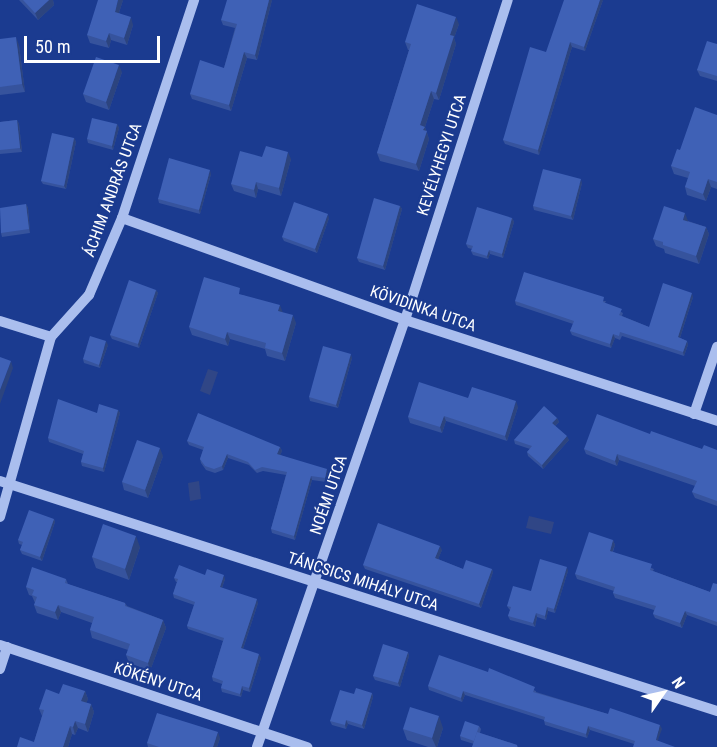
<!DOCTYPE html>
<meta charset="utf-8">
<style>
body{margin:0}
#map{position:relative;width:717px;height:747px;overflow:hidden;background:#1b3b90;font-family:"Roboto Condensed",sans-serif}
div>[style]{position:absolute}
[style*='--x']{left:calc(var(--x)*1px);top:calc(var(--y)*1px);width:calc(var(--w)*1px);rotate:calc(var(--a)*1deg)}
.water>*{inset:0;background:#304686}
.minor>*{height:10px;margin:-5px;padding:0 5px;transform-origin:5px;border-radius:5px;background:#aabeee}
.wall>*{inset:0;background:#36539d}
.shaded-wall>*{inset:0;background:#2c447f}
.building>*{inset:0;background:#3f61b6}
span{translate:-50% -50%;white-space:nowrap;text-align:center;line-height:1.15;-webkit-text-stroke:4.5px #1b3b90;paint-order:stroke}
.street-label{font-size:16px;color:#fff}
.north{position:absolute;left:633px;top:663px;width:60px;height:60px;-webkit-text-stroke:4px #1b3b90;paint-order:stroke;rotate:56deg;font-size:16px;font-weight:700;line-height:24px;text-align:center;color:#fff}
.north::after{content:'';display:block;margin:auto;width:21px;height:27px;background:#fff;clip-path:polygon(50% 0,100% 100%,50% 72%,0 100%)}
.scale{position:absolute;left:24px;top:36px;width:136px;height:27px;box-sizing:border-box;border:3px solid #fff;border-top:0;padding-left:8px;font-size:18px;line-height:21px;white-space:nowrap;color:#fff;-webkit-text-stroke:4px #1b3b90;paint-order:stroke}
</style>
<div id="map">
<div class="water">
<i style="clip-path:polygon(208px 369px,218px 372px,210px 395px,200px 391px)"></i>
<i style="clip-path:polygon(199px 481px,201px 499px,190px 501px,188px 483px)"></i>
<i style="clip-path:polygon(529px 516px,554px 522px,551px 534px,526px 528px)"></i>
</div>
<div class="minor">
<i style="--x:122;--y:218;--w:301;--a:19.8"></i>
<i style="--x:405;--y:320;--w:328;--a:17.9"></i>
<i style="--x:0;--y:321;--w:53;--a:17.4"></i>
<i style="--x:694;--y:414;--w:71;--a:-71.1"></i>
<i style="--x:0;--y:481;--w:753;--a:17.79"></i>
<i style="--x:0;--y:517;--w:187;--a:-74.2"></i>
<i style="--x:51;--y:337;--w:57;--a:-47.9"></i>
<i style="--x:89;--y:295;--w:84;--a:-66.8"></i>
<i style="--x:122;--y:218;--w:230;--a:-71.7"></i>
<i style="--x:0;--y:645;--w:324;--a:18.4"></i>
<i style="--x:0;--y:669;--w:23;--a:-72"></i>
<i style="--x:257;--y:747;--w:452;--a:-70.9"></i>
<i style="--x:405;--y:320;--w:336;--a:-72.2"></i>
</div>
<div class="wall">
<i style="clip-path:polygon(19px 0,53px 0,54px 5px,38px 20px)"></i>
<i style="clip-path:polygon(123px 0,119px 13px,133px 25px,127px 45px,111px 40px,109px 48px,90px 43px,87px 35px)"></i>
<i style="clip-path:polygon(272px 0,257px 60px,247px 58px,231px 111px,192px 99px,190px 94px,224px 68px,235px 28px,223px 25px,221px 20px)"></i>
<i style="clip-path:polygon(603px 0,585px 51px,572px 47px,539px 155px,505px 144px,503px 140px,546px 52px)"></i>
<i style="clip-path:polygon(459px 24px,454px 38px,456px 44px,439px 100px,434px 99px,425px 127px,429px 139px,419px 171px,380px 161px,377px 153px,409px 50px,408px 50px,405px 42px)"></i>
<i style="clip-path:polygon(0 39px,19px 45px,25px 92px,0 95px)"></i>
<i style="clip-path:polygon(717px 44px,717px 81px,700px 76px,697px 70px)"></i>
<i style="clip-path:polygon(122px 72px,109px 110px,86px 102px,83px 94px)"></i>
<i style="clip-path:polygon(717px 115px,717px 189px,711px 187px,706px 201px,687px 195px,685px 187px,688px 178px,674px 174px,671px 166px,680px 150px)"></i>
<i style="clip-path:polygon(17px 120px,19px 124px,22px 152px,0 154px,0 122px)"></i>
<i style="clip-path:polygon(117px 124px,119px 128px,113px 150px,88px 143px,87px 139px)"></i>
<i style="clip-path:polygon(74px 138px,76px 142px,66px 189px,43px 184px,41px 181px)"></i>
<i style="clip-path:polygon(262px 157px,291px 159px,281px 196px,258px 189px,256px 198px,234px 191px,231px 184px)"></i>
<i style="clip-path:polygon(211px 174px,200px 214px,159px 203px,158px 199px)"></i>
<i style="clip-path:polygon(582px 183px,573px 220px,534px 210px,533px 206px)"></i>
<i style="clip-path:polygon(26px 204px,28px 208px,30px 233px,2px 237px,1px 233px)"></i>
<i style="clip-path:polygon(400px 206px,402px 209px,385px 270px,359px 262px,357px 258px)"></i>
<i style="clip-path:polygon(329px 218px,317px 253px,284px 241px,282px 237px)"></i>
<i style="clip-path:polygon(512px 218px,514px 222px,503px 258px,490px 254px,488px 259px,473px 255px,471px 251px,472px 249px,468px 248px,466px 244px)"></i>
<i style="clip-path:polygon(688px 221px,706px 227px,709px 234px,699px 264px,665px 253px,664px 249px,656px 246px,653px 239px)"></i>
<i style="clip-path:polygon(156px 290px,158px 293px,139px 348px,112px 339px,110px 335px)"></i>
<i style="clip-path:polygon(243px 295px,283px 313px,296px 323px,285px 361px,267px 356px,265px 349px,230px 339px,228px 346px,192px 335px,189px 327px)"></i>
<i style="clip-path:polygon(693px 297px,680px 338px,687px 341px,688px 345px,684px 356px,622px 336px,620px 340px,615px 338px,611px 348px,589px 341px,572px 335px,570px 331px,573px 324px,516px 305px,515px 301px,606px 301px,605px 303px,623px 313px,622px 316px,649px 327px)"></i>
<i style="clip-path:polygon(108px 345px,100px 368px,84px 363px,83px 359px)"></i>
<i style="clip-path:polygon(352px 358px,338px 408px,310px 401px,309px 397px)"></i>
<i style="clip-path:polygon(468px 398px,518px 407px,507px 441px,446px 421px,442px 433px,410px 423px,408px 417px)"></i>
<i style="clip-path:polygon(118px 410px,120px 413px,104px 472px,82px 466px,81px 462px,83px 454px,49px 442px,48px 438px,97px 413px)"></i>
<i style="clip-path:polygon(557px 418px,559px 422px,555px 426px,569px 440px,543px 469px,528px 456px,527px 452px,530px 449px,515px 444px,514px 440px)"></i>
<i style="clip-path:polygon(650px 434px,702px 449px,717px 450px,717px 506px,695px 498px,692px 492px,695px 486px,619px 460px,617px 466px,586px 454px,584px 449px)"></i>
<i style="clip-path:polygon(187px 441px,280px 447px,282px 451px,280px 455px,328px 472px,326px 482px,312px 480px,295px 540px,272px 533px,271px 529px,286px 475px,263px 471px,257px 473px,249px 465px,228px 458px,223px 470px,215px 473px,206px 470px,201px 463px,200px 459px,203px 450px,189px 445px)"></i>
<i style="clip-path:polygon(163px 456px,148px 498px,124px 490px,122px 482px)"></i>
<i style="clip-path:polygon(54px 519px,55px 522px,42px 561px,22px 554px,20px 550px,22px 545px,19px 544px,18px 540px)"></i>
<i style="clip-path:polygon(613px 540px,615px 545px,613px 552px,654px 569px,653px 571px,710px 592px,717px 584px,717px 626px,687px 615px,682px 628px,655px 618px,653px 614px,654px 610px,615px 598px,613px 593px,614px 591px,577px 579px,575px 574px)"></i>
<i style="clip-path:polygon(140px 547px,129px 580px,96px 568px,92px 557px)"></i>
<i style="clip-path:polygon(442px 550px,438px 559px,463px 569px,492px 569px,493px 572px,481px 608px,365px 569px,363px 565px)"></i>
<i style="clip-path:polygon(568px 571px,555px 613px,548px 611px,546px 620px,537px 617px,535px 627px,510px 620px,508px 616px,510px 610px,509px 609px,507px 606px,531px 591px)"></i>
<i style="clip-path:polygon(205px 575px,225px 579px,222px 588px,258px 603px,243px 649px,261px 658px,250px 692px,243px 690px,241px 697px,222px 692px,221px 688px,222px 684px,213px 681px,212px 677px,223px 641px,188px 629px,187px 626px,194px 605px,174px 598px,173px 594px,177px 582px,176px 582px,174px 578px)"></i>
<i style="clip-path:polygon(66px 579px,68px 584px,125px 603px,127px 606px,163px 620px,166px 628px,150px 671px,129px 663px,126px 655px,128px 650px,92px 638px,90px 630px,92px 623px,61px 612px,58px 620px,37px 613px,34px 605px,35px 603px,32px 596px,29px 595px,26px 587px)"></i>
<i style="clip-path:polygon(408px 652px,409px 656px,400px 687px,375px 680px,373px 676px)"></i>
<i style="clip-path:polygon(488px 672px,536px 691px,536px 692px,608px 714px,662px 729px,634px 744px,590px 730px,587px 738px,545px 725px,544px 720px,465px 695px,462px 702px,429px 690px,428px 686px)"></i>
<i style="clip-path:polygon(85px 691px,88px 699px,86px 703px,91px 704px,94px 712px,88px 732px,78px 728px,75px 735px,72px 734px,68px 747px,17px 747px,34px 742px,42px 716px,39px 709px,59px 694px)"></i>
<i style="clip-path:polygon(372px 693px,373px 697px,364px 729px,348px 724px,346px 729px,332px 725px,330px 721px)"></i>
<i style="clip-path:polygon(479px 726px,481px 729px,480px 733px,517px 745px,518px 747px,472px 747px,474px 744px,461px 740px,460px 736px)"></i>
<i style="clip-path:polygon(443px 728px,437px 747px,428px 747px,407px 740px,403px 729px)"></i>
<i style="clip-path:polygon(220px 738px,217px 747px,148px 747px,147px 743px)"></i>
</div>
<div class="shaded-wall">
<i style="clip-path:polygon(49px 0,53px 0,54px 5px,38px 20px,35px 13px)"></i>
<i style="clip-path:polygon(118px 0,123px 0,117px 19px,115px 12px)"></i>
<i style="clip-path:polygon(269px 0,272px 0,257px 60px,255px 55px)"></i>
<i style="clip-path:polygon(600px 0,603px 0,585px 51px,584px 47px)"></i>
<i style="clip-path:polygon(131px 17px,133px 25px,127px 45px,124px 38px)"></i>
<i style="clip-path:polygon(456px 17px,459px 24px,454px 38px,456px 44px,439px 100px,436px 93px,450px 35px)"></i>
<i style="clip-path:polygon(109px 33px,111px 40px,109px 48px,106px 41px)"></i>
<i style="clip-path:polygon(16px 37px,19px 45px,25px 92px,22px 84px)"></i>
<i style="clip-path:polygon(570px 42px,572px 47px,539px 155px,538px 150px)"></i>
<i style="clip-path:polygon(244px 52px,247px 58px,231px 111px,229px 105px)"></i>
<i style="clip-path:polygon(119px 65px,122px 72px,109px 110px,106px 102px)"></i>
<i style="clip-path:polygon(431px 91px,434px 99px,425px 127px,429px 139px,419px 171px,416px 164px,420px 125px)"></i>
<i style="clip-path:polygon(17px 120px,19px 124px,22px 152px,20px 148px)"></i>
<i style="clip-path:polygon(117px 124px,119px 128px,113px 150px,112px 146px)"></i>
<i style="clip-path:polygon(74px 138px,76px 142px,66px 189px,64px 186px)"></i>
<i style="clip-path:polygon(288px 152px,291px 159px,281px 196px,279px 188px)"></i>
<i style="clip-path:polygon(210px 170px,211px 174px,200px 214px,199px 210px)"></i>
<i style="clip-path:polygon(581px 179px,582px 183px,573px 220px,571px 216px)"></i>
<i style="clip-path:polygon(708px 179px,711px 187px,706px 201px,703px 194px)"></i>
<i style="clip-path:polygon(256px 182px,258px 189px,256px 198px,254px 190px)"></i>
<i style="clip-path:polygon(26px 204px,28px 208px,30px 233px,29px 229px)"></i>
<i style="clip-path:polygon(400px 206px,402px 209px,385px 270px,383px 266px)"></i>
<i style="clip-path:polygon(685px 213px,688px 221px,686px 227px,683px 220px)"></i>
<i style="clip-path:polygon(328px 214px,329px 218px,317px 253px,315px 249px)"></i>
<i style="clip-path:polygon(512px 218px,514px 222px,503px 258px,502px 254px)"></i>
<i style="clip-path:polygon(706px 227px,709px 234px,699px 264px,696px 256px)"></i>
<i style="clip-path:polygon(489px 250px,490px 254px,488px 259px,487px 256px)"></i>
<i style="clip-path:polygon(156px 290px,158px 293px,139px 348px,138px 344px)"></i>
<i style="clip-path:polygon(692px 293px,693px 297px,679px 341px,678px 337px)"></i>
<i style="clip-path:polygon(280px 305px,283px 313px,278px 311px)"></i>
<i style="clip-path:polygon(293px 315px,296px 323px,285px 361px,282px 353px)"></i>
<i style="clip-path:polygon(227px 332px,230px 339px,228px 346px,225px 339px)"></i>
<i style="clip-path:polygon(613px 334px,615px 338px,611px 348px,610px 344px)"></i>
<i style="clip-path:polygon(106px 341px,108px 345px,100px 368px,99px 365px)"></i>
<i style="clip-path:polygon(687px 341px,688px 345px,684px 356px,683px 352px)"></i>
<i style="clip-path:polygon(351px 354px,352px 358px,338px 408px,336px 405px)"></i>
<i style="clip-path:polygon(11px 361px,13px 368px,0 404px,0 390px)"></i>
<i style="clip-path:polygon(516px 401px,518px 407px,507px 441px,505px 436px)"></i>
<i style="clip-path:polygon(118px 410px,120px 413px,104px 472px,103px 468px)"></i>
<i style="clip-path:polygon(444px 416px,446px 421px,442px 433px,440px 427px)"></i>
<i style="clip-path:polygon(557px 418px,559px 422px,554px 427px,552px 423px)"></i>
<i style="clip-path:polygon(567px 436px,569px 440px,543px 469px,542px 465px)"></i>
<i style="clip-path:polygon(280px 447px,282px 451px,279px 458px,277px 454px)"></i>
<i style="clip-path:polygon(160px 448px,163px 456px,148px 498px,145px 490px)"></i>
<i style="clip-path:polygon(227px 454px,228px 458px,223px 470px,222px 466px)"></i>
<i style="clip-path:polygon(617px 454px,619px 460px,617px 466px,615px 461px)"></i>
<i style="clip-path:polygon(327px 469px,328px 472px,326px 482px,325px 478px)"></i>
<i style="clip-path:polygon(311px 476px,312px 480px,295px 540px,294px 536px)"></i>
<i style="clip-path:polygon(54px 519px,55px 522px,42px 561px,40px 557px)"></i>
<i style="clip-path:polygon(136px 536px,140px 547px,129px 580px,125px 569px)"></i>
<i style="clip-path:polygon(613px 540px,615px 545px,611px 555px,610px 551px)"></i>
<i style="clip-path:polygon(440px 546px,442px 550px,437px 562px,435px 558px)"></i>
<i style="clip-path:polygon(567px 567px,568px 571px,555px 613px,554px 609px)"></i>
<i style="clip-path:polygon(492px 569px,493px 572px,481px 608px,479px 604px)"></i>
<i style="clip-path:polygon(224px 575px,225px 579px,221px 591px,220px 587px)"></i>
<i style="clip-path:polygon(257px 599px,258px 603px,242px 652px,241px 648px)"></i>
<i style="clip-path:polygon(58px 605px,61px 612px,58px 620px,55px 612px)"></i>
<i style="clip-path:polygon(547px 607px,548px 611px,546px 620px,545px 616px)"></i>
<i style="clip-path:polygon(685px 611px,687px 615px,682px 628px,680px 623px)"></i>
<i style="clip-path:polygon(536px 613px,537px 617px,535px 627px,533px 623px)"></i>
<i style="clip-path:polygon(163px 620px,166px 628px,150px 671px,148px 663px)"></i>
<i style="clip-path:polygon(408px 652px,409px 656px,400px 687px,398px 683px)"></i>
<i style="clip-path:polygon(259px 654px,261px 658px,250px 692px,249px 688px)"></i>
<i style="clip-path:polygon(242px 686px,243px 690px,241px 697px,240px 694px)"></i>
<i style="clip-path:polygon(85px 691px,88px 699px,84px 709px,81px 701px)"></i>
<i style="clip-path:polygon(463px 691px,465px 695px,462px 702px,461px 698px)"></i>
<i style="clip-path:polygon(372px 693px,373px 697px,364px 729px,362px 725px)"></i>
<i style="clip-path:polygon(91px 704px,94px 712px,88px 732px,85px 724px)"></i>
<i style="clip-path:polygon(439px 716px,443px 728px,437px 747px,436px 747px,432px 738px)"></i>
<i style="clip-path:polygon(346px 720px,348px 724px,346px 729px,345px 725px)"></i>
<i style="clip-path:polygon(75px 721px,78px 728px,75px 735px,73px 727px)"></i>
<i style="clip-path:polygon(660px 725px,662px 729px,657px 743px,656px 740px)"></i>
<i style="clip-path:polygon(70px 726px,72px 734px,68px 747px,63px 747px)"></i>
<i style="clip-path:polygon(588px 726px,590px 730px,587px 738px,586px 734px)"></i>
<i style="clip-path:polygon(218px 732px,220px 738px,217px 747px,213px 747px)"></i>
</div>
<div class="building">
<i style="clip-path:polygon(23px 0,49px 0,35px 13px)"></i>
<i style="clip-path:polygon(98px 0,118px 0,115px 12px,131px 17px,124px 38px,109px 33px,106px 41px,87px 35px)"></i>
<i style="clip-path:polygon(227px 0,269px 0,255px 55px,244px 52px,229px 105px,190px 94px,200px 60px,224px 68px,237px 24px,221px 20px)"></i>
<i style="clip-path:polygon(564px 0,600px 0,584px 47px,570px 42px,538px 150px,503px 140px,530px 47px,546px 52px)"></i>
<i style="clip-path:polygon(417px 4px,456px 17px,450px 35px,454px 36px,436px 93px,431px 91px,420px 125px,425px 127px,423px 130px,427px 131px,416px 164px,377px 153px,411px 44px,405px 42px)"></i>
<i style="clip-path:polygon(16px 37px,22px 84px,0 87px,0 39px)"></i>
<i style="clip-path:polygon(707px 41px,717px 44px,717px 76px,697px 70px)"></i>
<i style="clip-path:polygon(96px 57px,119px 65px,106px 102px,83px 94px)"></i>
<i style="clip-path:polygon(695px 107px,717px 115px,717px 182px,708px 179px,703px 194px,685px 187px,690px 172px,671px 166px,677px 149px,680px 150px)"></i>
<i style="clip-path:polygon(92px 118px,117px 124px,112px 146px,87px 139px)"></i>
<i style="clip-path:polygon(17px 120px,20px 148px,0 150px,0 122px)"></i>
<i style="clip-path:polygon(52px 133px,74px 138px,64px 186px,41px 181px)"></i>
<i style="clip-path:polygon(266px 146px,288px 152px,279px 188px,256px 182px,254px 190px,231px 184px,240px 151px,262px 157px)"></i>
<i style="clip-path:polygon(169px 158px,210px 170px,199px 210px,158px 199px)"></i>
<i style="clip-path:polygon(543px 169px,581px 179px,571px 216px,533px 206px)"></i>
<i style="clip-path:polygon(374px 198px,400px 206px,383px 266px,357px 258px)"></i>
<i style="clip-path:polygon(294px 202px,328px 214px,315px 249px,282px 237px)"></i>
<i style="clip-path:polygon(26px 204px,29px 229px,1px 233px,0 208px)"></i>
<i style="clip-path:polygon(664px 206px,685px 213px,683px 220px,706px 227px,696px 256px,663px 245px,663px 242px,653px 239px)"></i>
<i style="clip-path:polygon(477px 207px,512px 218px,502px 254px,489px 250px,487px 256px,471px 251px,473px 246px,466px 244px)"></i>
<i style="clip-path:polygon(524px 272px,604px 297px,603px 302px,622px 309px,619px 315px,649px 327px,663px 283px,692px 293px,678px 337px,687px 341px,683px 352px,620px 332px,619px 336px,613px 334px,610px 344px,570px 331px,574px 321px,515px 301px)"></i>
<i style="clip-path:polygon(204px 277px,240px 288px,239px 294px,280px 305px,278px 311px,293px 315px,282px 353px,265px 348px,266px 343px,227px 332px,225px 339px,189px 327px)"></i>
<i style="clip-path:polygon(129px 280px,156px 290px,138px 344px,110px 335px)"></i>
<i style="clip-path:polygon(90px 336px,106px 341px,99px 365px,83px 359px)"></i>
<i style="clip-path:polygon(323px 346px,351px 354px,336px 405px,309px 397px)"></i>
<i style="clip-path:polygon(0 357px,11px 361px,0 390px)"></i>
<i style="clip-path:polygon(419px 382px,468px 398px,472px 387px,516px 401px,505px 436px,444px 416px,440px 427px,408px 417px)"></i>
<i style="clip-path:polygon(58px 399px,97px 413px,99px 404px,118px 410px,103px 468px,81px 462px,84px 451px,48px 438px)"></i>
<i style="clip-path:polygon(544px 406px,557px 418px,552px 423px,567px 436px,542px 465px,527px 452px,532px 446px,514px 440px)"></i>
<i style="clip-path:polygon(198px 413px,280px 447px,277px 454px,327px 469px,325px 478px,311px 476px,294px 536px,271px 529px,287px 472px,262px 467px,255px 470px,248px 462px,227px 454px,222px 466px,214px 469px,205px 466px,200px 459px,204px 447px,187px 441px)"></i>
<i style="clip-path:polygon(597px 414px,650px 434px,651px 431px,702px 449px,704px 445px,717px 450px,717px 501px,692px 492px,697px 481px,617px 454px,615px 461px,584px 449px)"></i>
<i style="clip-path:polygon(137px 440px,160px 448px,145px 490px,122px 482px)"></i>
<i style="clip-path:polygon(29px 510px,54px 519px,40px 557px,20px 550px,23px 542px,18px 540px)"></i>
<i style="clip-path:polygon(378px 523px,440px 546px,435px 558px,463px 569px,466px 560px,492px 569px,479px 604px,363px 565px)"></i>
<i style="clip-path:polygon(103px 524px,136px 536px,125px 569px,92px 557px)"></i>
<i style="clip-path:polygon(589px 532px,613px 540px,610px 551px,652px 564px,650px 570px,710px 592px,713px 583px,717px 584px,717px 622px,685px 611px,680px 623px,653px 614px,656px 606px,613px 593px,615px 587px,575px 574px)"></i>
<i style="clip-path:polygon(540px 559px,567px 567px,554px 609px,547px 607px,545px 616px,536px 613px,533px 623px,508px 616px,511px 607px,507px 606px,513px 586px,531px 591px)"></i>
<i style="clip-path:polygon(179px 565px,205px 575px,207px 569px,224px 575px,220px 587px,257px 599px,241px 648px,259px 654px,249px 688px,242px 686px,240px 694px,221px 688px,223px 681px,212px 677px,224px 638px,187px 626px,195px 602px,173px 594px,178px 579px,174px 578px)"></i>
<i style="clip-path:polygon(32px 567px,66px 579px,65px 583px,125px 603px,125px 606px,163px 620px,148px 663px,126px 655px,130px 644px,90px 630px,94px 617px,58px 605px,55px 612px,34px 605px,37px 597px,32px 595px,34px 590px,26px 587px)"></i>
<i style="clip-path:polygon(383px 644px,408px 652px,398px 683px,373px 676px)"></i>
<i style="clip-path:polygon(439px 655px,488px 672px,489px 668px,535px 687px,533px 692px,608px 714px,610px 708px,660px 725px,656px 740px,675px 747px,633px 747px,635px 741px,588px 726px,586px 734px,544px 721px,545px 717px,463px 691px,461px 698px,428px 686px)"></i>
<i style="clip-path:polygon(63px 684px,85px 691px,81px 701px,91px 704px,85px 724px,75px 721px,73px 727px,70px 726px,63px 747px,17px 747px,20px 737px,34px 742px,44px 710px,39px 709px,46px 689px,59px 694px)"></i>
<i style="clip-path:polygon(356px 688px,372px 693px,362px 725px,346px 720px,345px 725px,330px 721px,340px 690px,354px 694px)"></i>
<i style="clip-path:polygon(410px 707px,439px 716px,432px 738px,403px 729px)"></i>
<i style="clip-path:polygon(157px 713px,218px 732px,213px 747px,159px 747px,147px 743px)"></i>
<i style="clip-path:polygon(465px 721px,479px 726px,474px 741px,460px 736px)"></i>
<i style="clip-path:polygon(477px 732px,517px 745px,517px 747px,472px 747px)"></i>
</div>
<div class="street-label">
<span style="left:442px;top:155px;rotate:-72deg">KEVÉLYHEGYI UTCA</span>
<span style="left:113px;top:190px;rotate:-70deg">ÁCHIM ANDRÁS UTCA</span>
<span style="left:423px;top:309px;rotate:19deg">KÖVIDINKA UTCA</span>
<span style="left:329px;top:495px;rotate:-71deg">NOÉMI UTCA</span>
<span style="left:363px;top:582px;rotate:18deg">TÁNCSICS MIHÁLY UTCA</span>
<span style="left:158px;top:682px;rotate:18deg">KÖKÉNY UTCA</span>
</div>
<div class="north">N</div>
<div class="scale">50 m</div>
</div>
